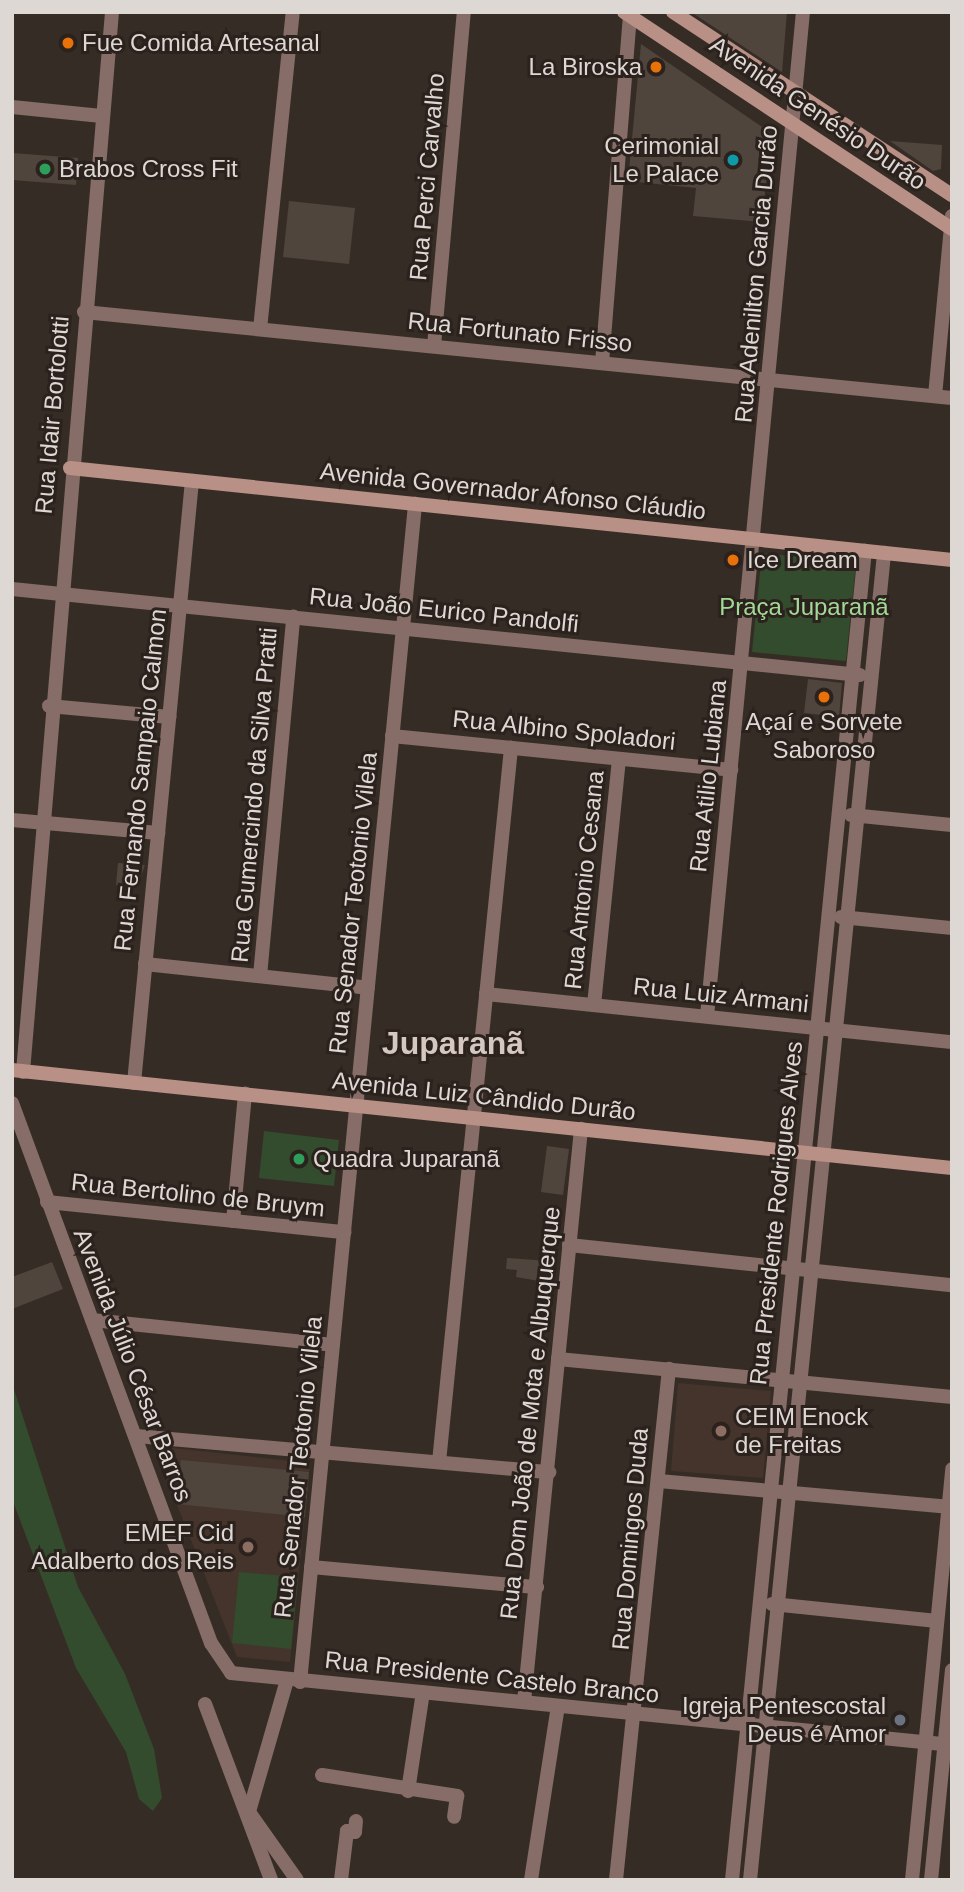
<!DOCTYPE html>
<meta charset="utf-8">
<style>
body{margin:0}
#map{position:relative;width:964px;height:1892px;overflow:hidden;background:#362c26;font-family:Arial,sans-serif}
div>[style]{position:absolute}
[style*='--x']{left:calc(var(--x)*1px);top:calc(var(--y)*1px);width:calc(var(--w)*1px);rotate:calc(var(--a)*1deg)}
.built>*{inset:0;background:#44342b}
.green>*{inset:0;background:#324c2d}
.building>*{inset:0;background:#4f453d}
.street>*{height:14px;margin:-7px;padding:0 7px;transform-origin:7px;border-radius:7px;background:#876d67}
.secondary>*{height:14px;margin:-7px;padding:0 7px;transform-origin:7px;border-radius:7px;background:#b99086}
.dots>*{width:19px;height:19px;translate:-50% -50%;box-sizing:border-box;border:4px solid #2c221d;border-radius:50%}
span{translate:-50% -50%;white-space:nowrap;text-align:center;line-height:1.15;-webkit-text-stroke:6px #2c221d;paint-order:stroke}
.poi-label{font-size:24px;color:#ded8d4}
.left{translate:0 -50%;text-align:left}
.right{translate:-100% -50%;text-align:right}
.street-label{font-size:24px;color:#ded8d4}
.park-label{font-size:24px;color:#a2d996}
.district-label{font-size:32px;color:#d5c8c0;font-weight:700}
.frame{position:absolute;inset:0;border:14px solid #ded8d4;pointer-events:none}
</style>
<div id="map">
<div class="built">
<i style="clip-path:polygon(678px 1383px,771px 1391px,763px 1478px,671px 1471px)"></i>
<i style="clip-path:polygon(154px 1446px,310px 1463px,290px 1662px,237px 1657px)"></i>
</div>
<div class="green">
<i style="clip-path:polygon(762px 553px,856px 563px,846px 661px,752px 652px)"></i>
<i style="clip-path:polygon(264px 1131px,339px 1140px,334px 1186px,259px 1178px)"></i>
<i style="clip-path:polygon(12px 1383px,78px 1587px,125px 1674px,154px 1749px,162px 1798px,153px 1811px,139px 1799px,126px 1752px,76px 1668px,12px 1499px)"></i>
<i style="clip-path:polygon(239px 1572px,298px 1577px,291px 1649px,232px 1643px)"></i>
</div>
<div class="building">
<i style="clip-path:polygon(691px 12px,787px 12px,782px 72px)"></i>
<i style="clip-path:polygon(641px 44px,771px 133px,762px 222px,693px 216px,696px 188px,628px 181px)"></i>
<i style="clip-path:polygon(890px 141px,942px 145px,941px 169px,933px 171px)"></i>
<i style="clip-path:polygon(12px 153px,78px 158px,76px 185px,12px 180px)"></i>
<i style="clip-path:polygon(289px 201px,355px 208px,349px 264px,283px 257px)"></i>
<i style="clip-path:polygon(808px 679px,842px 683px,839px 717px,804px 713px)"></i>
<i style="clip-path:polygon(118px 863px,145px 865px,137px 887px,116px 885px)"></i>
<i style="clip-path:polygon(547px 1146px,569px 1149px,563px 1195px,541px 1192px)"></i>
<i style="clip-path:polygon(507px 1258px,549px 1261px,545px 1282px,516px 1277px,517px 1270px,506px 1269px)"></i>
<i style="clip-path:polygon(52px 1262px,63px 1289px,12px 1309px,12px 1277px)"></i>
<i style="clip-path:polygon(181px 1460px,309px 1472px,305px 1517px,177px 1504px)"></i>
</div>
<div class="street">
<i style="--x:12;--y:107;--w:90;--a:5.7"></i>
<i style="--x:84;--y:312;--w:872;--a:5.66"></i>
<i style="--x:260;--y:329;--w:319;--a:-84.1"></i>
<i style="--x:434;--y:346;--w:335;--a:-84.9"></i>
<i style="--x:602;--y:363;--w:352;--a:-85.4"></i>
<i style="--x:935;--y:396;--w:181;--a:-84.6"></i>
<i style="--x:12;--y:589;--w:852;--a:5.79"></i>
<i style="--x:49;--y:706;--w:121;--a:5.2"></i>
<i style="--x:392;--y:736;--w:341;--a:5.7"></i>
<i style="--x:851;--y:815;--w:101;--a:5.7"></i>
<i style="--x:12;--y:820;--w:147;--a:5.1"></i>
<i style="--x:841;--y:917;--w:112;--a:5.7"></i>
<i style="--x:145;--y:964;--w:224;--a:6.1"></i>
<i style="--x:260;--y:976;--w:361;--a:-84.7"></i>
<i style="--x:486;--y:994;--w:468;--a:5.9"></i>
<i style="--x:594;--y:1005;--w:247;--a:-84.2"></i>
<i style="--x:707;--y:1016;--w:1009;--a:-84.54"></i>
<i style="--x:23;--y:1072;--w:1064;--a:-85.2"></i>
<i style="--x:134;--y:1083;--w:605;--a:-84.5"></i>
<i style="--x:12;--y:1103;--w:576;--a:69.77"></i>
<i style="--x:211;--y:1643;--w:36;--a:56"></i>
<i style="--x:231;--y:1673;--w:725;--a:5.7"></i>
<i style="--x:47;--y:1202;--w:299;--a:5.8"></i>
<i style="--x:233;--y:1221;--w:128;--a:-84.6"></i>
<i style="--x:569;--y:1245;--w:385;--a:6"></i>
<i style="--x:92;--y:1320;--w:242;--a:5.9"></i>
<i style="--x:558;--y:1359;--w:396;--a:5.5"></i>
<i style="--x:136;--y:1436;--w:415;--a:5"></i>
<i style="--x:439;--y:1462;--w:718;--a:-84.24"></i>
<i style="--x:659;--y:1481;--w:290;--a:5.1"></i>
<i style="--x:311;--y:1567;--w:227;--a:5.1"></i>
<i style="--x:772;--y:1604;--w:166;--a:5.9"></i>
<i style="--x:287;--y:1680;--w:137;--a:106.1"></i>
<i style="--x:249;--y:1812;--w:83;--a:54.8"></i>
<i style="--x:300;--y:1682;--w:1184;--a:-84.42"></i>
<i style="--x:524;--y:1702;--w:576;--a:-84.32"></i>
<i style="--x:205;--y:1704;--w:188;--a:69.4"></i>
<i style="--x:322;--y:1775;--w:137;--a:8.8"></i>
<i style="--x:457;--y:1796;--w:21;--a:98"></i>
<i style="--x:408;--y:1791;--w:100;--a:-81.4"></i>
<i style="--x:341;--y:1880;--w:49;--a:-83"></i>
<i style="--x:347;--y:1831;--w:8;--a:7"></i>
<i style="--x:355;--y:1832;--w:11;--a:-85"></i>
<i style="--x:531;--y:1880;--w:176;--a:-81.2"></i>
<i style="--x:616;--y:1880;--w:514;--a:-84.08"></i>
<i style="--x:732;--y:1880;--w:1336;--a:-84.29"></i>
<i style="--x:750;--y:1880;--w:1334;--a:-84.23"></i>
<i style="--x:912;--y:1880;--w:413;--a:-84.4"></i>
<i style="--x:931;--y:1880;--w:211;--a:-84.3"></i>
</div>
<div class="secondary">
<i style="--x:624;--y:12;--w:393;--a:33.5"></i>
<i style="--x:673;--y:12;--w:334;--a:33.3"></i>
<i style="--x:70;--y:468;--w:887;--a:5.95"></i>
<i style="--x:12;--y:1070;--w:945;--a:5.95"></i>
</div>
<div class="dots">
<i style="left:68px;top:43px;background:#e8710a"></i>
<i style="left:656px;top:67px;background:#e8710a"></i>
<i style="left:733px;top:160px;background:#0f9aa8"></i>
<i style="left:45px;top:169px;background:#2e9e5b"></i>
<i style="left:733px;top:560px;background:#e8710a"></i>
<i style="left:824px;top:697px;background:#e8710a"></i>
<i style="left:299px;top:1159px;background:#2e9e5b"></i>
<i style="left:721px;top:1431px;background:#8d6e63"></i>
<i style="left:248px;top:1547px;background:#8d6e63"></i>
<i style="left:900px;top:1720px;background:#6b7280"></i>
</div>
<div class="poi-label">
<span class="left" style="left:82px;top:43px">Fue Comida Artesanal</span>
<span class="right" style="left:642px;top:67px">La Biroska</span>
<span class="right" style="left:719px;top:160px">Cerimonial<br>Le Palace</span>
<span class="left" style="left:59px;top:169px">Brabos Cross Fit</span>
<span class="left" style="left:747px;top:560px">Ice Dream</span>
<span style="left:824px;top:736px">Açaí e Sorvete<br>Saboroso</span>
<span class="left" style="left:313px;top:1159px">Quadra Juparanã</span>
<span class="left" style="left:735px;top:1431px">CEIM Enock<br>de Freitas</span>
<span class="right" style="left:234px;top:1547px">EMEF Cid<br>Adalberto dos Reis</span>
<span class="right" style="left:886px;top:1720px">Igreja Pentescostal<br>Deus é Amor</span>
</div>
<div class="street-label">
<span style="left:818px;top:113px;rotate:34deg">Avenida Genésio Durão</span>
<span style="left:427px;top:177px;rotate:-85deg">Rua Perci Carvalho</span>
<span style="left:756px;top:274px;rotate:-85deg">Rua Adenilton Garcia Durão</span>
<span style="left:520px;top:332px;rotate:6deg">Rua Fortunato Frisso</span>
<span style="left:52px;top:415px;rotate:-85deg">Rua Idair Bortolotti</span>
<span style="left:513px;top:491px;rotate:6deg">Avenida Governador Afonso Cláudio</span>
<span style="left:444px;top:610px;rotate:6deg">Rua João Eurico Pandolfi</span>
<span style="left:564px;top:730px;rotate:6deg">Rua Albino Spoladori</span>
<span style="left:708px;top:776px;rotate:-84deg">Rua Atilio Lubiana</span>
<span style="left:140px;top:780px;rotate:-84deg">Rua Fernando Sampaio Calmon</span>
<span style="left:254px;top:795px;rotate:-85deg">Rua Gumercindo da Silva Pratti</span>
<span style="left:584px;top:880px;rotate:-84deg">Rua Antonio Cesana</span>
<span style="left:353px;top:903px;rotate:-84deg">Rua Senador Teotonio Vilela</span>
<span style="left:721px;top:995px;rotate:6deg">Rua Luiz Armani</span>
<span style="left:484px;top:1096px;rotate:6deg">Avenida Luiz Cândido Durão</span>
<span style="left:198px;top:1195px;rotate:6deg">Rua Bertolino de Bruym</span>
<span style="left:776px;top:1213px;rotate:-84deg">Rua Presidente Rodrigues Alves</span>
<span style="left:133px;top:1365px;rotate:69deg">Avenida Júlio César Barros</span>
<span style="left:530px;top:1413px;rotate:-84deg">Rua Dom João de Mota e Albuquerque</span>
<span style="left:298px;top:1467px;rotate:-84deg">Rua Senador Teotonio Vilela</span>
<span style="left:630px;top:1539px;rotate:-85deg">Rua Domingos Duda</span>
<span style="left:492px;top:1677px;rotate:6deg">Rua Presidente Castelo Branco</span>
</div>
<div class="park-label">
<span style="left:804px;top:607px">Praça Juparanã</span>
</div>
<div class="district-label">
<span style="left:453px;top:1043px">Juparanã</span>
</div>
<div class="frame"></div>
</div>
